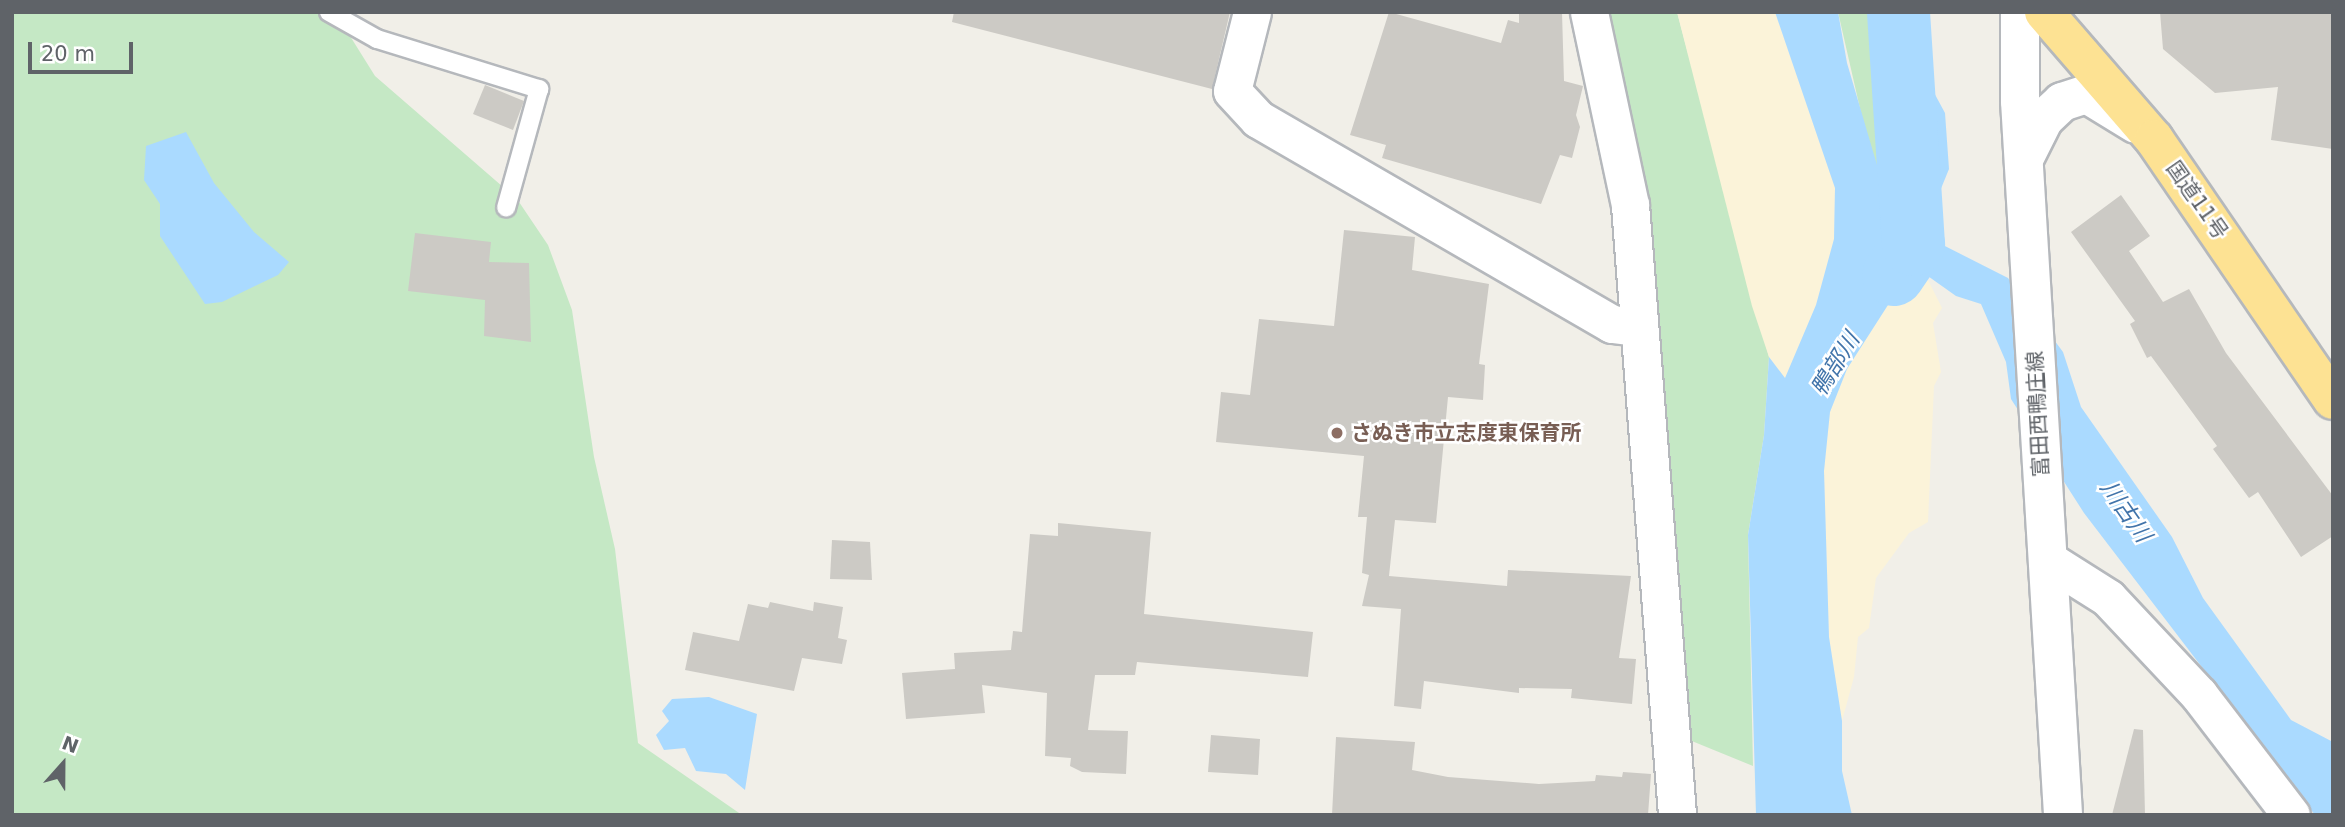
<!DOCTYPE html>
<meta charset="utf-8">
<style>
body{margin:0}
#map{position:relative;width:2345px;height:827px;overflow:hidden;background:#f1efe8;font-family:"DejaVu Sans","Noto Sans JP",sans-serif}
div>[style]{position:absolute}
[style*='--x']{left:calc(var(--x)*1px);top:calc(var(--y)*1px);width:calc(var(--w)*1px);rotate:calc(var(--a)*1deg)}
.green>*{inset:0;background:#c5e8c5}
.sand>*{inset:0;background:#fbf3d9}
.water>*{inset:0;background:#aadaff}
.river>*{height:63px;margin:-31.5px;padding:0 31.5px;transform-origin:31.5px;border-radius:31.5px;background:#aadaff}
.building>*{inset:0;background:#cccac5}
.roads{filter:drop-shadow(2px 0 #b5b8bc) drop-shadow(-2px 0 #b5b8bc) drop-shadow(0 2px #b5b8bc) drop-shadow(0 -2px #b5b8bc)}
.lane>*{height:18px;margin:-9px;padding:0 9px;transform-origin:9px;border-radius:9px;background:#fff}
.street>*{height:37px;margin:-18.5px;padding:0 18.5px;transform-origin:18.5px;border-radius:18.5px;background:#fff}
.secondary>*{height:38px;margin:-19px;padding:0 19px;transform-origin:19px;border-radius:19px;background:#fff}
.highway>*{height:38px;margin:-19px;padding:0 19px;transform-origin:19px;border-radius:19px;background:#fde293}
.dots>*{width:19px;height:19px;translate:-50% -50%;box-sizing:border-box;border:4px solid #fff;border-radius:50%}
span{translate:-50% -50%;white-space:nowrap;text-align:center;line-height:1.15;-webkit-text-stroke:5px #fff;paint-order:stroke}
.street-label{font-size:21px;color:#5f6368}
.education-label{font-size:21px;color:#785e54;font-weight:700}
.left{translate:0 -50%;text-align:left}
.water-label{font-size:23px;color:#4174aa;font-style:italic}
.frame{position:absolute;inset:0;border:14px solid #5f6368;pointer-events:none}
.north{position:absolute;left:28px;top:729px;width:70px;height:70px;-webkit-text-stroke:5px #fff;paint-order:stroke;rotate:21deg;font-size:19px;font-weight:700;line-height:28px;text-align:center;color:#5f6368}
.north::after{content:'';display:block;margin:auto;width:24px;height:32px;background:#5f6368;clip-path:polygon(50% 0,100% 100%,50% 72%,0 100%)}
.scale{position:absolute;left:28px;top:42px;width:105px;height:32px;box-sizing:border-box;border:4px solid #5f6368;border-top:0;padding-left:9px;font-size:21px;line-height:24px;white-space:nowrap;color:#5f6368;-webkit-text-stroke:5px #fff;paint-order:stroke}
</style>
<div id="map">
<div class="green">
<i style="clip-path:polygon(12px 12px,335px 12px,375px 76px,517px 199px,548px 245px,572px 310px,594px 457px,615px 549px,638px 743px,742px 815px,12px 815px)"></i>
<i style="clip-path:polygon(1610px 12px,1677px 12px,1769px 357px,1764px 435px,1748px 535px,1753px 766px,1682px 737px,1638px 194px)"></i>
<i style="clip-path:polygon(1838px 12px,1877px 12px,1906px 116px,1913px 155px,1910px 193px,1899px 203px,1898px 240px,1890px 240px)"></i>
</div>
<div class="sand">
<i style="clip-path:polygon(1677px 12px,1775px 12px,1835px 188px,1834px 239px,1816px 305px,1785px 379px,1769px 357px,1752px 306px)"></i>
<i style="clip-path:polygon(1925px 274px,1942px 308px,1933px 323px,1941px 372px,1934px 386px,1928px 522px,1909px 533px,1876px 578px,1869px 628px,1858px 637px,1854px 677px,1842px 721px,1829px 637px,1824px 471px,1830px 412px,1847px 369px,1904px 279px)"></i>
</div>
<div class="water">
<i style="clip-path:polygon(1775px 12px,1838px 12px,1847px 63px,1877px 165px,1890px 240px,1898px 240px,1899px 203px,1910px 193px,1913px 155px,1877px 12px,1912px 12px,1925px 76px,1945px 113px,1949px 169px,1929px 218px,1935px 241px,2008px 278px,2063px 352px,2081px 407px,2172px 537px,2203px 598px,2291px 720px,2333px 742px,2333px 815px,2315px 815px,2084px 513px,2011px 399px,2006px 362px,1981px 304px,1956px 296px,1925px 274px,1904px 280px,1847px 369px,1830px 412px,1824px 471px,1829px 637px,1842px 721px,1842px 771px,1852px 815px,1756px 815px,1748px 535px,1764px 435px,1769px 357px,1785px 378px,1816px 305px,1834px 239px,1835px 188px)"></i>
<i style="clip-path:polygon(186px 132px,214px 183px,254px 232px,289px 262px,278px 275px,222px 302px,205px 304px,160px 236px,160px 204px,144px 180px,146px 146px)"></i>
<i style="clip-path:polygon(709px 697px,757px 714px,745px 790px,726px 774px,696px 771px,685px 748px,664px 750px,656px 735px,669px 721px,662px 711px,672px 699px)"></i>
</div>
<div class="river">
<i style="--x:1893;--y:274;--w:36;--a:-56"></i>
<i style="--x:1913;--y:244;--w:232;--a:-93.7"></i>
</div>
<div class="building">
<i style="clip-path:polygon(954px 12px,1230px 12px,1212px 89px,952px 22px)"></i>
<i style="clip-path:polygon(1389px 12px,1501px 43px,1508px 20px,1519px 23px,1519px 12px,1562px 12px,1564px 81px,1583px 86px,1576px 115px,1580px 127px,1572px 158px,1560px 155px,1541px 204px,1382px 158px,1386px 145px,1350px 135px)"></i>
<i style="clip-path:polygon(2160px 12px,2333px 12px,2333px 149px,2271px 140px,2278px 87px,2215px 93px,2163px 49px)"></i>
<i style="clip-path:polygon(485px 85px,524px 101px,513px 130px,473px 114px)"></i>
<i style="clip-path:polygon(2121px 195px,2150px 236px,2129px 251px,2163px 302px,2189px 289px,2226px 353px,2333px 496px,2333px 536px,2301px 557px,2258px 492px,2249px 498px,2213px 449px,2217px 446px,2151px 356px,2147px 358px,2130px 324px,2135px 321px,2071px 232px)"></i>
<i style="clip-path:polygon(1344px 230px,1415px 237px,1412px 270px,1489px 284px,1479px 364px,1485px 365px,1483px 400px,1448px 397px,1436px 523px,1395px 520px,1389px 576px,1507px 586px,1508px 570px,1631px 576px,1619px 658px,1636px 659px,1632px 704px,1571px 698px,1572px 689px,1519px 688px,1519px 693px,1424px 681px,1421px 709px,1394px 706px,1401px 609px,1362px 606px,1369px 575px,1362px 573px,1367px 517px,1358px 517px,1364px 456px,1216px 442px,1221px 392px,1250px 395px,1259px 319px,1334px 326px)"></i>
<i style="clip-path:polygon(415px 233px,491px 242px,489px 262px,529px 263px,531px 342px,484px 336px,485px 300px,408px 291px)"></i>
<i style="clip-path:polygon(1058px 523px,1151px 532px,1144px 614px,1313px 632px,1308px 677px,1137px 662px,1135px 675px,1095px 675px,1088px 730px,1128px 731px,1126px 774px,1082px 772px,1070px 766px,1071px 758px,1045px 756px,1047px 693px,982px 685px,985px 713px,906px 719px,902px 673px,955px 669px,954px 653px,1011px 650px,1013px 631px,1022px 632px,1030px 534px,1058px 536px)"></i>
<i style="clip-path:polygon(832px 540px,870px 542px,872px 580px,830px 579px)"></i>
<i style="clip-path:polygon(770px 602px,813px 611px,814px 602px,843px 607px,838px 638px,847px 640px,842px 664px,802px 658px,794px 691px,685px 670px,693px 632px,739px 641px,748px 604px,768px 608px)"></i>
<i style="clip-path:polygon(2134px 729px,2143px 730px,2145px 815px,2112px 815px)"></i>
<i style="clip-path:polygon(1211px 735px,1260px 739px,1258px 775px,1208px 772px)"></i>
<i style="clip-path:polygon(1336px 737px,1415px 742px,1412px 770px,1448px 777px,1539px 784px,1595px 781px,1596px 775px,1622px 777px,1623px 772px,1651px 774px,1648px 815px,1332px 815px)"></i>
</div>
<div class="roads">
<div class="lane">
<i style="--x:329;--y:12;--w:55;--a:29.4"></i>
<i style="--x:377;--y:39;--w:170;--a:17.2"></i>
<i style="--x:539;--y:89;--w:123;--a:105.5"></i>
</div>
<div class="street">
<i style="--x:1252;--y:12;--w:81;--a:104.2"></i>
<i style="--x:1232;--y:91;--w:38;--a:47"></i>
<i style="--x:1258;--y:119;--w:409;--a:30.1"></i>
<i style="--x:1612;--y:324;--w:24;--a:7"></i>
<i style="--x:1589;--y:12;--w:197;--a:78"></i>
<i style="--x:1630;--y:205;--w:612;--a:85.59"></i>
<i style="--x:2048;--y:560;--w:71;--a:32.3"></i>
<i style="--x:2108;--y:598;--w:133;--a:46.8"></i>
<i style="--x:2199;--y:695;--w:151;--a:52.5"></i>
</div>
<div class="secondary">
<i style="--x:2020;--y:12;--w:89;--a:90"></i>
<i style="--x:2020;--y:101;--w:715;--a:86.55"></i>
<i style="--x:2024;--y:159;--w:45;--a:-63.4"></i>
<i style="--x:2044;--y:119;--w:25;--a:-43"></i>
<i style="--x:2062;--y:102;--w:26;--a:-18"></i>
<i style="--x:2087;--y:94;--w:57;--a:31.5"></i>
</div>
<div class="highway">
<i style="--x:2044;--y:12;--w:168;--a:49.1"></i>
<i style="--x:2154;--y:139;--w:316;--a:55.6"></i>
</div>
</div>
<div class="dots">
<i style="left:1337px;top:433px;background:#8d6e63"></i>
</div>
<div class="street-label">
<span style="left:2197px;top:200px;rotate:55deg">国道11号</span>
<span style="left:2038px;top:414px;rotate:-93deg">富田西鴨庄線</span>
</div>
<div class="education-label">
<span class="left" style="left:1351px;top:433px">さぬき市立志度東保育所</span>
</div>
<div class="water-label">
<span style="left:1835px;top:364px;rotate:-58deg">鴨部川</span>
<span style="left:2126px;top:511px;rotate:55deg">川古川</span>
</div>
<div class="frame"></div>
<div class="north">N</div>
<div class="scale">20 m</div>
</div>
